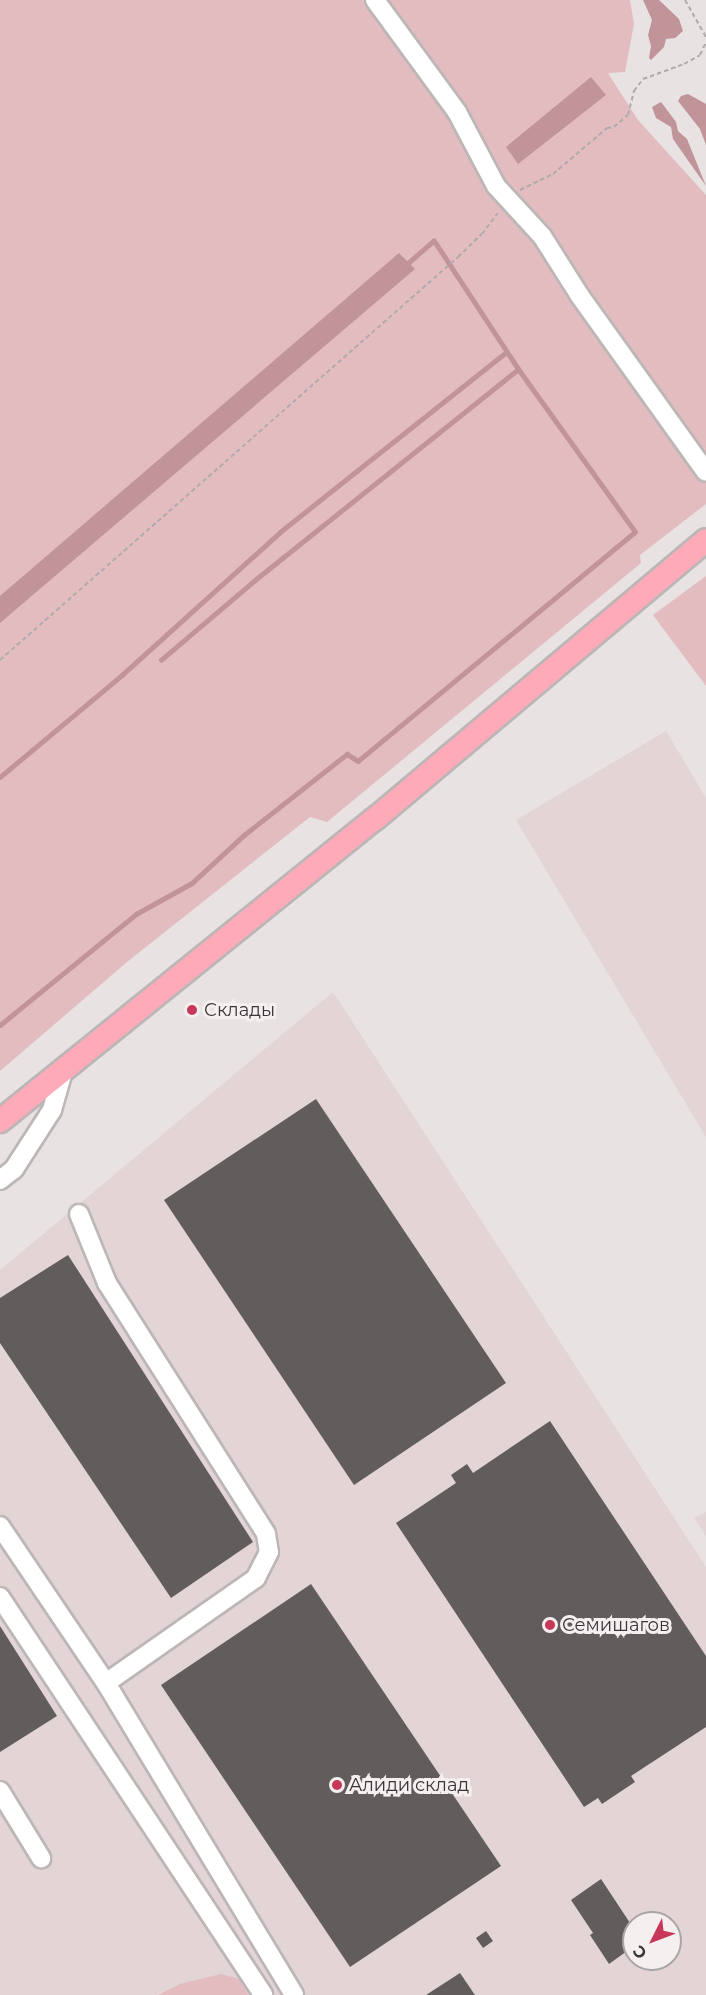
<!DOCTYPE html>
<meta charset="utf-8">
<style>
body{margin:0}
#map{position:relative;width:706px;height:1995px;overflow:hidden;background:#e8e2e3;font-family:Montserrat,sans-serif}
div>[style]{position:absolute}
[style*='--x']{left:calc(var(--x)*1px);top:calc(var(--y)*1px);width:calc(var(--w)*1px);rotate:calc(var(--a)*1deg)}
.built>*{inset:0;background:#e3d4d6}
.green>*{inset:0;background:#e3bcbf}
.water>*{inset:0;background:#c09498}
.stream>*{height:4.5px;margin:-2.25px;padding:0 2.25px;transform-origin:2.25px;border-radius:2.25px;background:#c09498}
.building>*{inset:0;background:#625d5d}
.path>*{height:2px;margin-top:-1px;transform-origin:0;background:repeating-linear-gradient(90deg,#afaaab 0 4.5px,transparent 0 7.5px)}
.roads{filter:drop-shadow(2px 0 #bcb6b6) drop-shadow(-2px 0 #bcb6b6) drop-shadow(0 2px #bcb6b6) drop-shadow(0 -2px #bcb6b6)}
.minor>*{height:18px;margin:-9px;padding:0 9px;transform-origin:9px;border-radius:9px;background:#fff}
.major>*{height:22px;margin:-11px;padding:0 11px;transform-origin:11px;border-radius:11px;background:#feaab8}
.dots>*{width:16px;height:16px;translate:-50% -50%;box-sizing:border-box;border:3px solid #f5eff0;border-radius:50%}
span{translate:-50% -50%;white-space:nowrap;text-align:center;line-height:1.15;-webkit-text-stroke:6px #f5eff0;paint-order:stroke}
.poi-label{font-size:18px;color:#393637}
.left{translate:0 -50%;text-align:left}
.north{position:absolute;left:622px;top:1911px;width:60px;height:60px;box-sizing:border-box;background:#f5eff0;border:2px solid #aaa5a6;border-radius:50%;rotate:228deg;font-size:16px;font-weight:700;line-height:24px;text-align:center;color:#393637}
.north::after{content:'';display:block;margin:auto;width:21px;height:27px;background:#c73757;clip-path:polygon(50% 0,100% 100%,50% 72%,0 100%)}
</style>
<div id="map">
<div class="built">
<i style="clip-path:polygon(666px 731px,706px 798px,706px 1137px,516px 820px)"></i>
<i style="clip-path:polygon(evenodd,333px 992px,706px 1567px,706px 1995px,0 1995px,0 1270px,333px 992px,634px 1923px,670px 1923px,670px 1959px,634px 1959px,634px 1923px)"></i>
<i style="clip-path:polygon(706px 1512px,706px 1536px,694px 1518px)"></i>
</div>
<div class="green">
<i style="clip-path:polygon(0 0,630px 0,634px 24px,625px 72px,608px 73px,638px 120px,706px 195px,706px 504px,640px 555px,641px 563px,327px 822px,310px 817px,127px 962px,0 1071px)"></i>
<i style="clip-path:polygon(706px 576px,706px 686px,653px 615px)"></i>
<i style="clip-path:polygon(221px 1974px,239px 1979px,248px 1995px,158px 1995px,180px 1984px)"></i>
</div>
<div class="water">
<i style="clip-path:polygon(643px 0,659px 0,679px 19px,683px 31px,675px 38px,666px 39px,664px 47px,651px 60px,649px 58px,651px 46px,648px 35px,652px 20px)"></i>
<i style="clip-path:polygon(591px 77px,606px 95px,518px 164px,506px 147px)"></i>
<i style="clip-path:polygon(688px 94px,706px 104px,706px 145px,700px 129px,678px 101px,681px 96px)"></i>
<i style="clip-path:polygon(661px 102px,676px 122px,678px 131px,687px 139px,706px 186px,673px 139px,671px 127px,656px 118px,652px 107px)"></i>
<i style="clip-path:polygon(399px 253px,415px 269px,0 623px,0 596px)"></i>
</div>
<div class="stream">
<i style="--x:161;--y:660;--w:123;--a:-40.4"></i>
<i style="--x:255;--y:580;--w:337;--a:-38.7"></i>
<i style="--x:0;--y:777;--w:159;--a:-39.9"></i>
<i style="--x:122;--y:675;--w:213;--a:-42.1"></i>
<i style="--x:280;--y:532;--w:289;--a:-38.5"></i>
<i style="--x:0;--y:1025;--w:176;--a:-39.2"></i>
<i style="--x:136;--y:914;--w:64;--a:-29"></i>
<i style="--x:192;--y:883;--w:71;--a:-42.7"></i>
<i style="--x:244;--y:835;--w:131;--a:-38.2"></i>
<i style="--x:347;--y:754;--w:13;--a:32"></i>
<i style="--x:358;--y:761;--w:359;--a:-39.6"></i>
<i style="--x:635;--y:532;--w:201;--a:-125.7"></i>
<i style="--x:518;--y:369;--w:153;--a:-123.3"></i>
<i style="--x:434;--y:241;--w:33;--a:139"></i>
</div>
<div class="building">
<i style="clip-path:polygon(316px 1099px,506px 1383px,354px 1485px,164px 1200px)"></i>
<i style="clip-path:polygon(68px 1255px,253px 1542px,171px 1598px,0 1343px,0 1298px)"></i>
<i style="clip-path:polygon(550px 1421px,706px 1656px,706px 1727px,631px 1776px,635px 1782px,602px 1804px,598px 1798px,584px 1807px,396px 1523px,456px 1483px,451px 1475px,467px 1464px,473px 1473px)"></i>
<i style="clip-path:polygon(311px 1584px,501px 1866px,350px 1967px,161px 1685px)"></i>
<i style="clip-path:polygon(0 1626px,57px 1716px,0 1752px)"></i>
<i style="clip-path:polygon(601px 1879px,634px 1929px,634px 1946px,609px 1964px,590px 1935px,593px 1933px,571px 1900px)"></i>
<i style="clip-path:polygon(486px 1931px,493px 1941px,483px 1948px,476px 1938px)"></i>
<i style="clip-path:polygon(460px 1973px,475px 1995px,426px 1995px)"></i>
</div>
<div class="path">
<i style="--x:685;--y:0;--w:43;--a:60.4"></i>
<i style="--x:520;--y:190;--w:37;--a:-26"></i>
<i style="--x:553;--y:174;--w:71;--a:-40.4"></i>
<i style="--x:607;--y:128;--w:7;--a:-8"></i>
<i style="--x:614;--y:127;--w:18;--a:-41"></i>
<i style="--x:628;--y:115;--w:25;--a:-76"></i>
<i style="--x:634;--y:91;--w:15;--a:-53"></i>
<i style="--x:643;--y:79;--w:44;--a:-20.1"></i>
<i style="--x:684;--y:64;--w:18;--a:-29"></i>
<i style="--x:700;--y:55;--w:14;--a:-65"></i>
<i style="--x:0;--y:660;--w:610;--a:-41.34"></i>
<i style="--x:458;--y:257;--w:33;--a:-44"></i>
<i style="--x:482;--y:234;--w:26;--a:-53"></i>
</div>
<div class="roads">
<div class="minor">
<i style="--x:375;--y:0;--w:139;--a:53.8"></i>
<i style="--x:457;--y:112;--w:84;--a:62.2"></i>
<i style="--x:496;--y:186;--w:68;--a:47.4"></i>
<i style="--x:542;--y:236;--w:71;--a:57.7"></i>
<i style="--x:580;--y:296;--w:216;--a:54.4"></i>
<i style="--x:0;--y:1180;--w:18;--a:-38"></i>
<i style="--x:14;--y:1169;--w:70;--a:-57.2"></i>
<i style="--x:52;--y:1110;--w:44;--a:-74.1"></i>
<i style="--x:79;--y:1214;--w:74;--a:67.9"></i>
<i style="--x:107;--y:1283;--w:297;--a:57.6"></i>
<i style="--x:266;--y:1534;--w:18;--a:81"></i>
<i style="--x:269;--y:1552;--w:29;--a:117"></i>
<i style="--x:256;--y:1578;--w:183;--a:145"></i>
<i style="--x:0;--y:1526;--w:189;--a:56"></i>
<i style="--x:106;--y:1683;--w:364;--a:58.9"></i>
<i style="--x:0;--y:1597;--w:477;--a:56.5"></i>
<i style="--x:0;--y:1791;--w:79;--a:58.5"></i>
</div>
<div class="major">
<i style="--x:0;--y:1121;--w:483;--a:-38.9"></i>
<i style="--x:376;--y:818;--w:431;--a:-40.1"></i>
</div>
</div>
<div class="dots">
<i style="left:192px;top:1010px;background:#c73757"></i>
<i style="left:550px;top:1625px;background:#c73757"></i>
<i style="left:337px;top:1785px;background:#c73757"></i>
</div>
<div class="poi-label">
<span class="left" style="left:204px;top:1010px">Склады</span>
<span class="left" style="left:562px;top:1625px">Семишагов</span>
<span class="left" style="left:349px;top:1785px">Алиди склад</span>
</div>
<div class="north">С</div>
</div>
